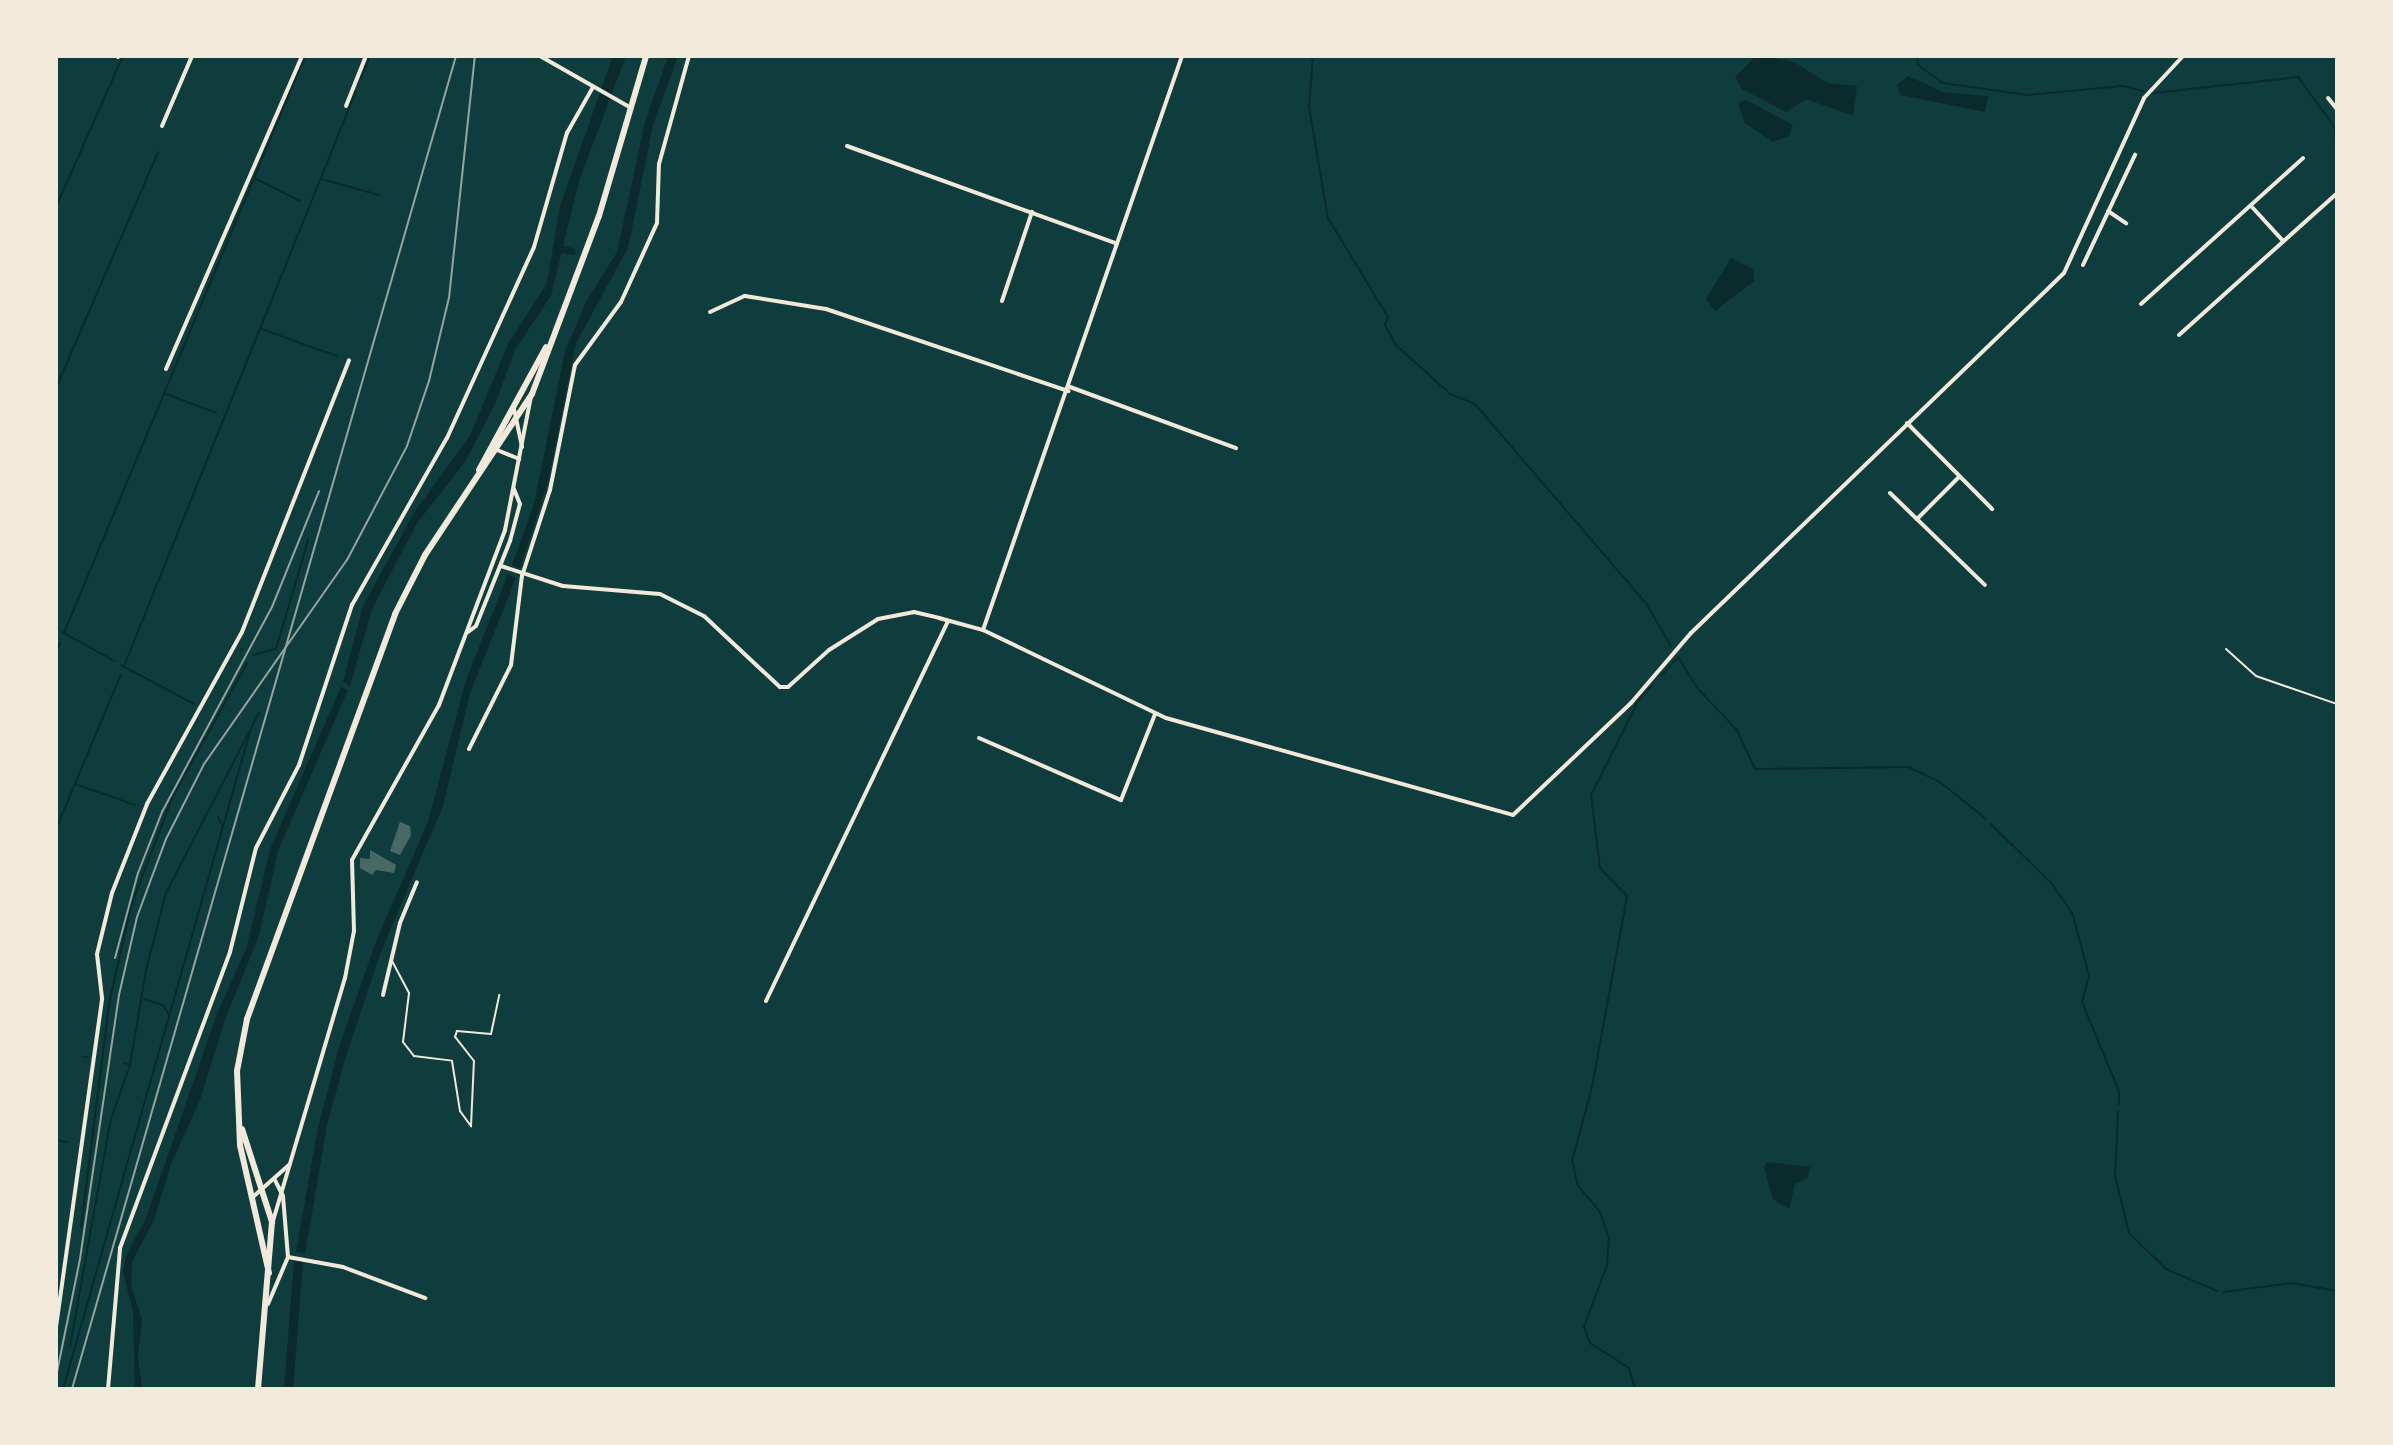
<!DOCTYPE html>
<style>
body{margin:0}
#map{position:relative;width:2393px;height:1445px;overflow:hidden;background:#0f3d3e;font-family:Spectral,serif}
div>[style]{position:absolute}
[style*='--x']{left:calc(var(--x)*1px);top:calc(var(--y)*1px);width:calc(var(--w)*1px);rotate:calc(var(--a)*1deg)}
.water>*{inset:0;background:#0a2a2b}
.stream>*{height:2px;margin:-1px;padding:0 1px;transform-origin:1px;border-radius:1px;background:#0a2a2b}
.canal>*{height:7px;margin:-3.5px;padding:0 3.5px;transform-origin:3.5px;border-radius:3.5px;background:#0a2a2b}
.building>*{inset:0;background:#486865}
.service>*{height:2px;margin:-1px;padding:0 1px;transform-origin:1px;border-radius:1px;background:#f1e9da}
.minor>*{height:4px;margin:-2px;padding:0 2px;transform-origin:2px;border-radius:2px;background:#f1e9da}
.primary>*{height:6px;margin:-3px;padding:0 3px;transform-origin:3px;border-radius:3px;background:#f1e9da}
.rail>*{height:2px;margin:-1px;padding:0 1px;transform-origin:1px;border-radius:1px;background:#97a49c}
span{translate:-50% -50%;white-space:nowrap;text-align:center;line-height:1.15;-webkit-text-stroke:7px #f1e9da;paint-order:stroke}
.frame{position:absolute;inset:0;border:58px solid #f1e9da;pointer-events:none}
</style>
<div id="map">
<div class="water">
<i style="clip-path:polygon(613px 56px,626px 56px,579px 181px,551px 296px,516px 348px,495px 404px,465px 462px,417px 523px,372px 609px,350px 686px,343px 682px,363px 606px,415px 511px,470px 436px,508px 344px,547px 283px,560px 206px)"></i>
<i style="clip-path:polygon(668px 56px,678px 56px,653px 125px,628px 248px,576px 343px,548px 482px,520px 568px,512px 565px,534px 504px,565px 351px,587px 300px,617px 252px,645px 122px)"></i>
<i style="clip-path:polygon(1764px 56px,1794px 62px,1827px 83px,1857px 86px,1853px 116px,1806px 99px,1786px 112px,1742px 89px,1735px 77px,1755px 57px)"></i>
<i style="clip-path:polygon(1908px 76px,1943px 92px,1988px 96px,1985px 112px,1900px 95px,1897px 85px)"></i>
<i style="clip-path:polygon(1746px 100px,1793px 125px,1789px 136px,1772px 142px,1744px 122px,1738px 103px)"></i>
<i style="clip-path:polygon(1731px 258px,1753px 269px,1754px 281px,1715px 311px,1706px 299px)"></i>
<i style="clip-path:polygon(508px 574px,516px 578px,470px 693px,443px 806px,380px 954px,345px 1059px,327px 1125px,305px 1254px,296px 1252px,318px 1127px,340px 1044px,377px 939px,428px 822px,466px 680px)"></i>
<i style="clip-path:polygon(341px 687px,348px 690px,278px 851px,259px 936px,226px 1017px,200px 1100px,171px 1164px,154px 1220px,132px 1262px,131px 1285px,142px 1320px,138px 1357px,142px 1389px,135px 1389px,133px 1312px,123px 1272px,126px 1256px,146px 1218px,217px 1014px,246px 949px,271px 847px)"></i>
<i style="clip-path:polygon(1767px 1162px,1810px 1167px,1808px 1178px,1795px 1184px,1789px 1209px,1773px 1199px,1764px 1167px)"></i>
<i style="clip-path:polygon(294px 1261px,303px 1262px,293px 1389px,284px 1389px)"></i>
</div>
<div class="stream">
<i style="--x:1313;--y:56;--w:51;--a:94.5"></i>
<i style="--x:1309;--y:107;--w:113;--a:80.3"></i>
<i style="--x:1328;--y:218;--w:116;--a:58.8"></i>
<i style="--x:1388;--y:317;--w:9;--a:111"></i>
<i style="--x:1385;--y:325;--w:23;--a:61"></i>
<i style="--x:1396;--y:345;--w:73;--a:42.2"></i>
<i style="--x:1450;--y:394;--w:27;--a:22"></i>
<i style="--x:1475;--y:404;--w:265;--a:49.4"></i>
<i style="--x:1647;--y:605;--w:48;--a:59.7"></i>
<i style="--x:1917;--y:56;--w:9;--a:84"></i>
<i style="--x:1918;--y:65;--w:31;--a:36"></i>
<i style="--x:1943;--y:83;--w:85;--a:8.1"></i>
<i style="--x:2027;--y:95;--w:96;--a:-5.4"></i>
<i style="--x:2123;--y:86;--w:21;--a:14"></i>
<i style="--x:361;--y:78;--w:24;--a:-68"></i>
<i style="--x:2154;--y:93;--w:145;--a:-6.3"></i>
<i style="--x:2298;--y:77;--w:63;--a:54"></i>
<i style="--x:2335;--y:128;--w:35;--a:87"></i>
<i style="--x:254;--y:178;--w:51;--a:26.6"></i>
<i style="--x:322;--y:179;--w:59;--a:15.7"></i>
<i style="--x:56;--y:207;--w:165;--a:-66.1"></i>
<i style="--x:261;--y:329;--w:81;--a:19.6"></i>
<i style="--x:56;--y:388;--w:257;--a:-66.6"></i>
<i style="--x:164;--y:393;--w:56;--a:21"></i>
<i style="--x:56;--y:629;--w:1;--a:0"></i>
<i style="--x:62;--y:632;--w:60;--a:29.1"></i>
<i style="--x:64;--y:633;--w:625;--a:-67.33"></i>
<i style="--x:241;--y:649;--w:2;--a:27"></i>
<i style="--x:56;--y:651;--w:9;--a:-63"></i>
<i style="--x:253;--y:655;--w:24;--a:-15"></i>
<i style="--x:276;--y:649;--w:114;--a:-73.6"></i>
<i style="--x:121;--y:665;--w:83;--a:28.1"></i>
<i style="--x:124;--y:666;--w:620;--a:-68.03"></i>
<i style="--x:1661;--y:676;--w:25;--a:-48"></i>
<i style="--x:1678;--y:657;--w:39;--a:58"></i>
<i style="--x:1699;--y:690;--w:55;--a:46.5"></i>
<i style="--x:1737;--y:730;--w:43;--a:65.2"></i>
<i style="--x:1755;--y:769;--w:154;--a:-0.7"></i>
<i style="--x:1909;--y:767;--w:34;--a:26"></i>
<i style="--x:1940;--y:782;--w:59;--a:38.8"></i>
<i style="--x:252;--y:726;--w:15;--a:-62"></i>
<i style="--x:75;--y:784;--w:64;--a:19.3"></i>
<i style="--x:218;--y:817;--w:11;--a:63"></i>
<i style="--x:1991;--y:824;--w:87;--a:44.5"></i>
<i style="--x:2053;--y:885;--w:36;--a:56"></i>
<i style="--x:2073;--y:915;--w:63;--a:75.3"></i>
<i style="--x:2089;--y:976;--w:27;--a:105"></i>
<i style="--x:2082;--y:1002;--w:96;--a:67.4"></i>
<i style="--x:2119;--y:1091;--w:13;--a:90"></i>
<i style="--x:56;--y:829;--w:168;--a:-67.2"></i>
<i style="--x:144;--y:999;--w:20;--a:18"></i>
<i style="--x:163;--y:1005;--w:13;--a:58"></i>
<i style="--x:84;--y:1057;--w:4;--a:0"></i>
<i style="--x:130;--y:1065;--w:96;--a:-80.4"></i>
<i style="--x:146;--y:970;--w:80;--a:-75.4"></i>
<i style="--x:166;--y:893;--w:181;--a:-62.7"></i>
<i style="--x:2118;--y:1112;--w:64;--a:92.7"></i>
<i style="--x:2115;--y:1176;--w:59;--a:76.2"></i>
<i style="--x:2129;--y:1233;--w:52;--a:44.2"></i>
<i style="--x:2166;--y:1269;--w:56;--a:23.3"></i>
<i style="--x:56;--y:1140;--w:11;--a:10"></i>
<i style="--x:81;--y:1227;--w:230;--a:-82.8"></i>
<i style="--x:110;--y:999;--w:95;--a:-77.3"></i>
<i style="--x:131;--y:906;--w:116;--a:-69.2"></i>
<i style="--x:172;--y:798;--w:154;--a:-60.9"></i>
<i style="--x:2223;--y:1292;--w:70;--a:-7.4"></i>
<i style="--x:2292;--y:1283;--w:46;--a:10.1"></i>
<i style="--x:70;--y:1346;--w:231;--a:-79.8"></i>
<i style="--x:111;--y:1119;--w:57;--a:-70.6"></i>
<i style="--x:130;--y:1065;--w:6;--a:-162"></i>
<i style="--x:63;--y:1389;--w:687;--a:-74.12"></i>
<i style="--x:1635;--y:1389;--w:22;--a:-106"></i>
<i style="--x:1629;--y:1368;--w:46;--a:-147.3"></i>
<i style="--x:1590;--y:1343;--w:17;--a:-111"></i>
<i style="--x:1584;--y:1327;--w:66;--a:-69.6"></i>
<i style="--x:1607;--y:1265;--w:27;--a:-86"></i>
<i style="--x:1609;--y:1238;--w:28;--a:-109"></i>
<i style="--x:1600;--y:1212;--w:34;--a:-130"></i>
<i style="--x:1578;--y:1186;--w:26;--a:-103"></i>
<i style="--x:1572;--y:1161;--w:77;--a:-74.9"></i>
<i style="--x:1592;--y:1087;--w:194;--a:-79.6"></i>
<i style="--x:1627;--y:896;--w:39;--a:-134"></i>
<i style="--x:1600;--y:868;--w:74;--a:-97"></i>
<i style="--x:1591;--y:795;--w:105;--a:-63.4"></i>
<i style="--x:1638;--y:701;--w:23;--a:-47"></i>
</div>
<div class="canal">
<i style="--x:557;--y:248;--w:15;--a:11"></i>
</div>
<div class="building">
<i style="clip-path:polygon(400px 822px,410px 826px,411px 835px,400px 855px,390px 851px)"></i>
<i style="clip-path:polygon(370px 850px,396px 865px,394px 873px,376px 870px,372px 875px,360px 868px,360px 858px,370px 859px)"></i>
</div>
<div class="service">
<i style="--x:2226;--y:649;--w:40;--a:42"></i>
<i style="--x:2256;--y:676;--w:86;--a:19.1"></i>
<i style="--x:392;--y:961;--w:36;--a:62"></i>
<i style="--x:409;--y:993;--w:49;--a:97"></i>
<i style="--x:403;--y:1042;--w:18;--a:52"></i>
<i style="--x:414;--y:1056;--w:38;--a:7"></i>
<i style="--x:452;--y:1061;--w:51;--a:80.9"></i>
<i style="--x:460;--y:1111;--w:19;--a:54"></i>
<i style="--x:471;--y:1126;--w:65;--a:-87.4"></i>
<i style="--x:474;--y:1061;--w:31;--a:-128"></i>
<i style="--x:455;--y:1037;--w:6;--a:-72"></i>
<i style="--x:457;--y:1031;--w:34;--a:5"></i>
<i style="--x:491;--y:1034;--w:40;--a:-78"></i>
</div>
<div class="minor">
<i style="--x:540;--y:56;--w:105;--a:29.7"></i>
<i style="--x:118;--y:57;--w:1;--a:-45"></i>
<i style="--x:2328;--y:98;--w:14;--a:51"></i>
<i style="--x:346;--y:106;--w:54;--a:-68.2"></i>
<i style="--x:162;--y:126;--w:76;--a:-66.8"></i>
<i style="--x:847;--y:146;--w:287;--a:19.9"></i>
<i style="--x:2252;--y:207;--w:46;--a:47.6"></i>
<i style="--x:2108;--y:211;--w:22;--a:34"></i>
<i style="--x:2083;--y:265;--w:122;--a:-64.7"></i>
<i style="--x:1002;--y:301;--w:94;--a:-71.4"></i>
<i style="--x:2141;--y:304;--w:218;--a:-42"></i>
<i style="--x:710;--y:312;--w:38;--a:-25"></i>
<i style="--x:745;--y:296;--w:82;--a:9.1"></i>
<i style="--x:826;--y:309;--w:256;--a:18.7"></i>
<i style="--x:2179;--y:335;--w:212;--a:-41.9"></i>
<i style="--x:166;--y:369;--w:341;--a:-66.5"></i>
<i style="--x:1070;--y:387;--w:177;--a:20.2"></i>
<i style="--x:514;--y:409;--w:39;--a:78"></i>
<i style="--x:1907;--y:423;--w:121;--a:45.3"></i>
<i style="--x:497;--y:450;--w:24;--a:22"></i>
<i style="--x:1890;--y:493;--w:132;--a:44.1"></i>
<i style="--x:1917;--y:519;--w:59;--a:-45"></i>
<i style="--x:501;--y:566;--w:65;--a:17.9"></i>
<i style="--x:563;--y:586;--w:97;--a:4.7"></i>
<i style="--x:660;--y:594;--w:49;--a:26.6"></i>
<i style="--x:704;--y:616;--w:104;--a:43.1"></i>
<i style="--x:780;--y:687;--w:8;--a:0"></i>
<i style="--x:788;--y:687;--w:55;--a:-42.1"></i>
<i style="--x:829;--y:650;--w:58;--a:-32.3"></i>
<i style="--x:878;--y:619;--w:37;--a:-11"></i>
<i style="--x:914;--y:612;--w:26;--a:13"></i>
<i style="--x:939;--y:618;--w:46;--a:15.3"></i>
<i style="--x:983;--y:630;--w:203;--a:25.7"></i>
<i style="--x:1166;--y:718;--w:360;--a:15.6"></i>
<i style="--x:1513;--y:815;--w:163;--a:-43.5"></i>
<i style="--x:1631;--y:703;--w:92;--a:-49.4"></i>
<i style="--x:1691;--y:633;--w:518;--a:-43.98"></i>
<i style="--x:2064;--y:273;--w:192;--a:-65.4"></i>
<i style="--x:2144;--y:98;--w:57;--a:-47.1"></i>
<i style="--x:983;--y:630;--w:608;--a:-70.88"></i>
<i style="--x:468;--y:632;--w:10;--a:-37"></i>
<i style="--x:476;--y:626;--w:92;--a:-68.2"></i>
<i style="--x:510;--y:541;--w:38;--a:-75"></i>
<i style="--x:520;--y:504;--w:16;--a:-112"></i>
<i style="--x:979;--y:738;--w:155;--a:23.6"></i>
<i style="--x:1121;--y:800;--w:92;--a:-68.4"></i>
<i style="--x:469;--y:749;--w:94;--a:-63.4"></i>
<i style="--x:511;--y:665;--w:90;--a:-83"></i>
<i style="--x:522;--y:576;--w:90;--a:-72"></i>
<i style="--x:550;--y:490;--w:127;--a:-78.7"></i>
<i style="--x:575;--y:365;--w:78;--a:-53.9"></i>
<i style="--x:621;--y:302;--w:87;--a:-65.5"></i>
<i style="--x:657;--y:223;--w:59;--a:-88.1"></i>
<i style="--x:659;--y:164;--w:112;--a:-74.5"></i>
<i style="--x:383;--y:995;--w:74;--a:-76.7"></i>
<i style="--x:400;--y:923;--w:44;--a:-67.5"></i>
<i style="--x:766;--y:1001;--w:421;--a:-64.4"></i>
<i style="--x:254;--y:1196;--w:47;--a:-41.5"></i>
<i style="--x:273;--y:1221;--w:253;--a:-73.5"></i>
<i style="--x:345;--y:978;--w:48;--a:-79.2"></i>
<i style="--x:354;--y:931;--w:71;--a:-91.6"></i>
<i style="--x:352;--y:860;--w:178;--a:-60.7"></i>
<i style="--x:439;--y:705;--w:187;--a:-69.3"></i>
<i style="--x:505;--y:530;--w:136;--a:-79"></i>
<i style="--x:288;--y:1257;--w:56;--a:10.3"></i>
<i style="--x:343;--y:1267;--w:88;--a:20.7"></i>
<i style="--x:268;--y:1304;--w:51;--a:-66.9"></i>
<i style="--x:288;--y:1257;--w:61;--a:-94.7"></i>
<i style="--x:283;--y:1196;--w:18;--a:-117"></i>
<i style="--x:56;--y:1327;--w:332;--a:-82"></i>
<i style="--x:102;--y:998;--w:44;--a:-96.5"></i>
<i style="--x:97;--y:954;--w:63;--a:-76.2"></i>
<i style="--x:112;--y:893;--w:96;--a:-68.5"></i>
<i style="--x:147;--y:804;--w:196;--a:-61.1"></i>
<i style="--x:242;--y:632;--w:292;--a:-68.5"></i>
<i style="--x:108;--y:1389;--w:142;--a:-85.1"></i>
<i style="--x:120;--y:1248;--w:316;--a:-69.6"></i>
<i style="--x:230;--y:952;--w:107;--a:-76"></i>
<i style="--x:256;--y:848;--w:93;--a:-62.6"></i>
<i style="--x:299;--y:765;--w:169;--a:-71.7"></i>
<i style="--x:352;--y:605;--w:192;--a:-60.4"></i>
<i style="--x:447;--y:438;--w:210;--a:-65.5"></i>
<i style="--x:534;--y:247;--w:119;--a:-73.9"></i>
<i style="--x:567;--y:133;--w:53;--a:-60.5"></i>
</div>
<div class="primary">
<i style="--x:479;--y:470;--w:140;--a:-61.4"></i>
<i style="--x:242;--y:1129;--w:98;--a:72.1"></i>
<i style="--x:272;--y:1222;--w:168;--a:94.8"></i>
<i style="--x:269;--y:1273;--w:131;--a:-102.8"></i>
<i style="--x:240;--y:1145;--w:74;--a:-92.3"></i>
<i style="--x:237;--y:1071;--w:53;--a:-79.1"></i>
<i style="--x:247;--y:1019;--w:431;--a:-69.9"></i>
<i style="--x:395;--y:614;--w:66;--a:-63"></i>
<i style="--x:425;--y:555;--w:193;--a:-56.4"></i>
<i style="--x:532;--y:394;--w:190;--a:-69.4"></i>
<i style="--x:599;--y:216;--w:167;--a:-73.6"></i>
</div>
<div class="rail">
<i style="--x:115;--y:958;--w:88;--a:-74.9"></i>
<i style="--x:138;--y:873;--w:66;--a:-68.5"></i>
<i style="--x:162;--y:812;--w:233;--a:-61.8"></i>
<i style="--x:272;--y:607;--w:125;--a:-67.9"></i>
<i style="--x:56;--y:1377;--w:120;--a:-78.5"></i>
<i style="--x:80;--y:1259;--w:267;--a:-81.6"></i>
<i style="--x:119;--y:995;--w:80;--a:-77"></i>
<i style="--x:137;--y:917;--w:83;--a:-69.6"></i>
<i style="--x:166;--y:839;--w:84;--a:-63.1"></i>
<i style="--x:204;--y:764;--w:249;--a:-55"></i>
<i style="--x:347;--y:560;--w:129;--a:-62.2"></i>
<i style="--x:407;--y:446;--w:69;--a:-71.3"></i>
<i style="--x:429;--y:381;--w:85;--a:-76.5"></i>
<i style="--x:449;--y:298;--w:243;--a:-83.9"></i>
<i style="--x:72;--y:1389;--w:1387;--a:-73.93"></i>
</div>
<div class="frame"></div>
</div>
